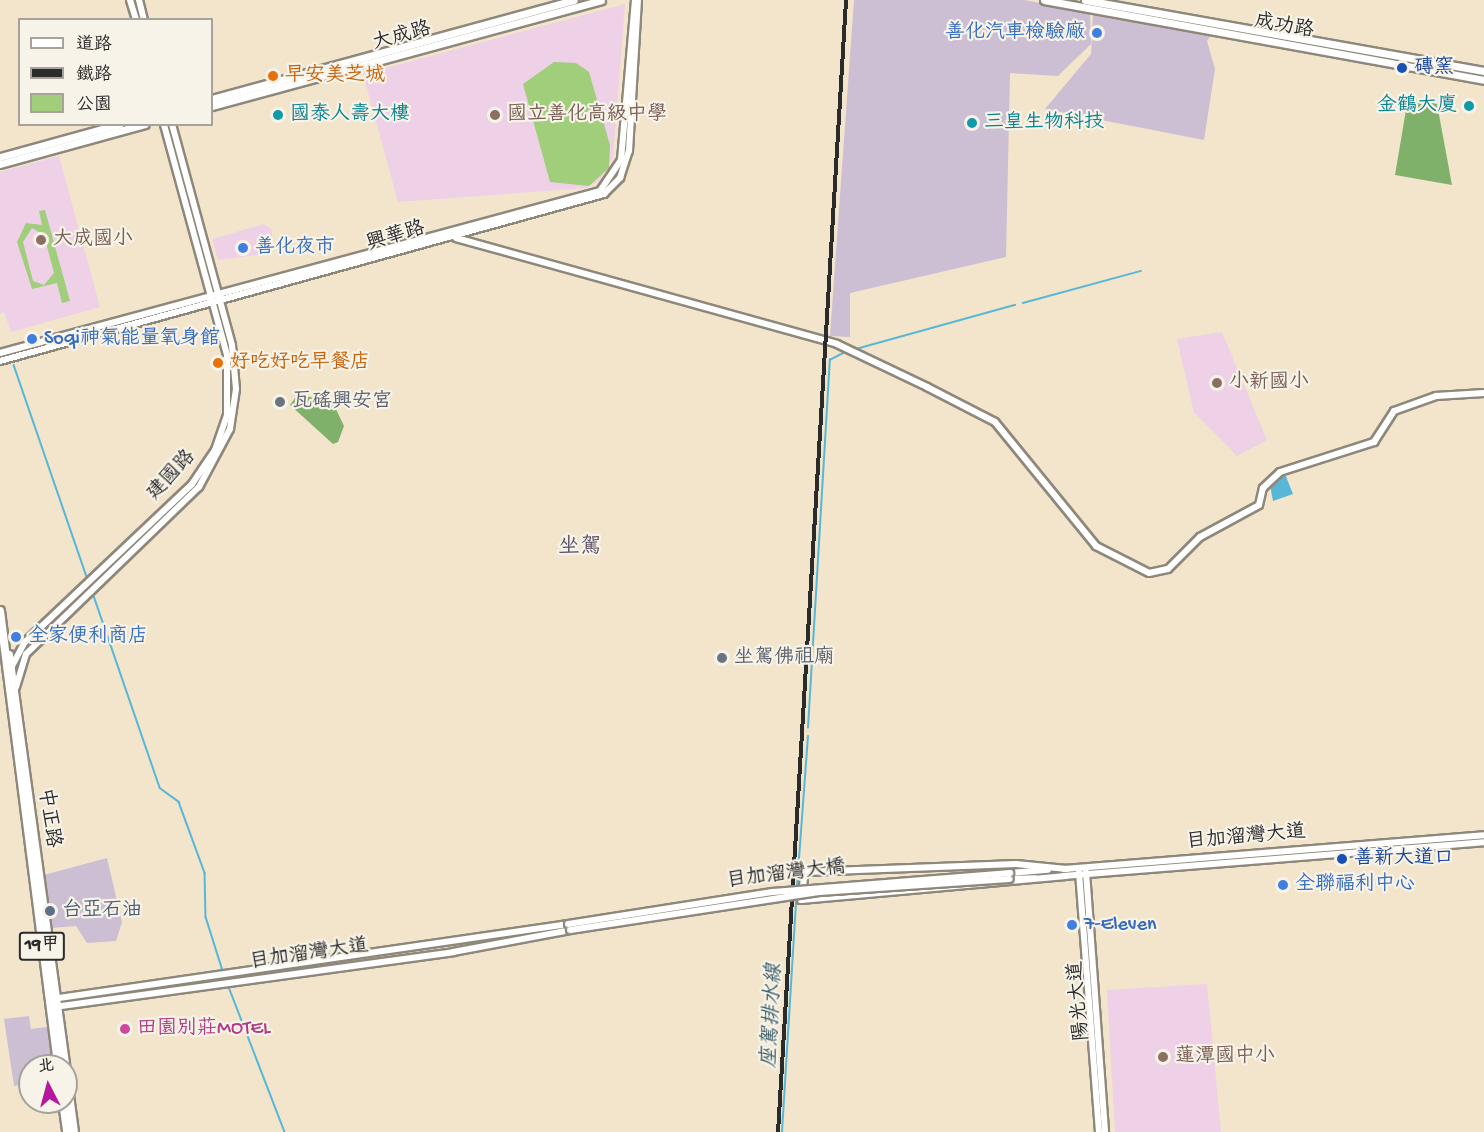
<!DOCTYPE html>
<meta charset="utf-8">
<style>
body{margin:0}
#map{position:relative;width:1484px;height:1132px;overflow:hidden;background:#f2e5cc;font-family:"Gochi Hand","LXGW WenKai TC",sans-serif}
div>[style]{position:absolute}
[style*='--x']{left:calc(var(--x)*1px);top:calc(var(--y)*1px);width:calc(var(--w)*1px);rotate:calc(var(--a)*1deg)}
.built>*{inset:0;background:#eed0e7}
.industrial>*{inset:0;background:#ccbed3}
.green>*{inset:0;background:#a1ce7b}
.forest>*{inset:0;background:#80b16b}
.water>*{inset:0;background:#58b7d7}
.stream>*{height:1.5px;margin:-0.75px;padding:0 0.75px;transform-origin:0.75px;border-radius:0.75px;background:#58b7d7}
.roads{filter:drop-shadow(2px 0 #8e887c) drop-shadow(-2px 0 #8e887c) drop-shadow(0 2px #8e887c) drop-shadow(0 -2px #8e887c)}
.tertiary>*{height:6px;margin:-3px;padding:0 3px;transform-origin:3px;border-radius:3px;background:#fff}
.secondary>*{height:7px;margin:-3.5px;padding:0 3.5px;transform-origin:3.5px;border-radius:3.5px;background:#fff}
.primary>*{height:8px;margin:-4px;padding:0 4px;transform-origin:4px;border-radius:4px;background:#fff}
.rail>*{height:4px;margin-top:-2px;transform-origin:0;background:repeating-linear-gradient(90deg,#f7f3e8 0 4.5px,#2b2b2b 0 9px);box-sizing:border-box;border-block:2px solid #2b2b2b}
.bridges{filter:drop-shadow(2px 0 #8e887c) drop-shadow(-2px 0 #8e887c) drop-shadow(0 2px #8e887c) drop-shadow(0 -2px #8e887c)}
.tertiary-bridge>*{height:6px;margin:-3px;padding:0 3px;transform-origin:3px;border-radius:3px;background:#fff}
.dots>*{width:16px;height:16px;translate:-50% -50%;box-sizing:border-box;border:3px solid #f7f3e8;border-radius:50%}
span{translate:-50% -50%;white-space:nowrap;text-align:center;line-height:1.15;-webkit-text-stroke:4.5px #f7f3e8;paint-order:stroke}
.shield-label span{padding:2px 4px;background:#f7f3e8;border:2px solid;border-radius:4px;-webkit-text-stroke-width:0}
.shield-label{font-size:18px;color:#2b2b2b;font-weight:700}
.street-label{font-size:20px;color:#2b2b2b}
.shop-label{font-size:20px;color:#366cbe}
.right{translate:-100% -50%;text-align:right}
.left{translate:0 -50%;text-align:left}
.transit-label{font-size:20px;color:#164399}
.food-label{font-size:20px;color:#c56008}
.culture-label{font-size:20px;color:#0d838f}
.education-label{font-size:20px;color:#785e54}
.worship-label{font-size:20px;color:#5b616d}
.service-label{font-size:20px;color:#4e5e75}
.hotel-label{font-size:20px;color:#b23c85}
.water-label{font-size:21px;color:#3b5c67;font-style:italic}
.quarter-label{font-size:22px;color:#605369}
.legend{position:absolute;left:18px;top:18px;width:195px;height:108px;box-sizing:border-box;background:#f7f3e8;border:2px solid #a5a39c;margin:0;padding:8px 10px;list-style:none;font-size:18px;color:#2b2b2b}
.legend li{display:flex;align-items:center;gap:12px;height:30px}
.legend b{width:30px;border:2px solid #a5a39c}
.north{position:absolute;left:18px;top:1054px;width:60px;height:60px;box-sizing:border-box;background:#f7f3e8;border:2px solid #a5a39c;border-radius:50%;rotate:354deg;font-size:16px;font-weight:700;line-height:24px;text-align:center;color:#2b2b2b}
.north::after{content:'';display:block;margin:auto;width:21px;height:27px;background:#b5179e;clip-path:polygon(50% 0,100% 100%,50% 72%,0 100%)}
</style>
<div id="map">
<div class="built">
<i style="clip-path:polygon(625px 4px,613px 157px,599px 181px,586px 188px,398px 202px,363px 74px)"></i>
<i style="clip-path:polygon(59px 156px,100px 307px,11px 332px,4px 312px,0 314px,0 172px)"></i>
<i style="clip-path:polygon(264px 224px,272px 230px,272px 253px,218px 260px,212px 239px)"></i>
<i style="clip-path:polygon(1222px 332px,1267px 440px,1237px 456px,1194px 413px,1177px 339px)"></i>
<i style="clip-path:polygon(1207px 984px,1221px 1132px,1115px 1132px,1107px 990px)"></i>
</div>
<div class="industrial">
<i style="clip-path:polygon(854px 0,1024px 0,1090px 12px,1091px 44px,1058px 76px,1010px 73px,1006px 257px,850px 293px,850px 337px,830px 336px)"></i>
<i style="clip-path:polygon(1093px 13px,1211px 35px,1207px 41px,1215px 69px,1204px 140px,1045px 109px,1091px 54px)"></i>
<i style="clip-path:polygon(107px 858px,122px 922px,116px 941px,87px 943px,76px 926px,51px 928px,44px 875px)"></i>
<i style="clip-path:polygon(29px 1016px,31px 1029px,47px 1027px,53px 1066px,30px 1066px,30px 1083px,14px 1086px,4px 1019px)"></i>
</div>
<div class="green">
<i style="clip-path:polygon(554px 62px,576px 63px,589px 72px,610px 145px,609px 168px,589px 186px,550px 182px,523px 84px)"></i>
<i style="clip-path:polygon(evenodd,45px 210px,70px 301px,62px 303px,57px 283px,32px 289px,17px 242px,26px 223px,42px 225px,39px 211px,45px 210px,32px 228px,44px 235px,54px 273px,44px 285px,33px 281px,23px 242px,32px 228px)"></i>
</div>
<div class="forest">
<i style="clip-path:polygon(1408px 98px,1437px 104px,1452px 185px,1395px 175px)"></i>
<i style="clip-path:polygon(298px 394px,333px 403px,344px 426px,338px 442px,333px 444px,290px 405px)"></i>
</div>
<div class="water">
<i style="clip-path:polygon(1285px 474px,1293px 494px,1273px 501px,1270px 485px)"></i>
</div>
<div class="stream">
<i style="--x:1023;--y:303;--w:122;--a:-15.2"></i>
<i style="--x:856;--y:349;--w:165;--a:-15.5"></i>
<i style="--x:14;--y:365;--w:227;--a:71"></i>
<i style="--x:93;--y:593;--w:206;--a:71"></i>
<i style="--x:160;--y:788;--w:24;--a:36"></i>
<i style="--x:179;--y:802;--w:76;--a:69.9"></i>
<i style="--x:205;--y:873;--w:44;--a:88.7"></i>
<i style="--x:206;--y:917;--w:57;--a:72.5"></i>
<i style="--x:808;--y:728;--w:369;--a:-86.6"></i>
<i style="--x:830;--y:360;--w:17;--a:-28"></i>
<i style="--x:797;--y:886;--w:150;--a:-85.8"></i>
<i style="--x:229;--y:987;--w:155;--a:68.9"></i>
<i style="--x:782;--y:1132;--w:230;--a:-86.5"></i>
</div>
<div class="roads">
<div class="tertiary">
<i style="--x:130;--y:0;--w:21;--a:73"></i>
<i style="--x:139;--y:0;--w:21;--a:76"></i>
<i style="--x:456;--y:238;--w:395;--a:15.5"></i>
<i style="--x:837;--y:344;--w:100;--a:25.5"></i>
<i style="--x:927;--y:387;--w:76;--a:27.2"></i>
<i style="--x:995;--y:422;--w:160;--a:50.8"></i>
<i style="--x:1096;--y:546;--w:59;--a:27"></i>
<i style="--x:1149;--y:573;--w:19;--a:-12"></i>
<i style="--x:1168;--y:569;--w:45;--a:-45"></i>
<i style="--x:1200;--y:537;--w:67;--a:-28.5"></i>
<i style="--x:1259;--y:505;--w:17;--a:-77"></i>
<i style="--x:1263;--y:488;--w:23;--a:-43"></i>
<i style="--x:1280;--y:472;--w:99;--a:-17.7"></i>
<i style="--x:1374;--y:442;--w:37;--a:-57"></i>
<i style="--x:1394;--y:411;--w:45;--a:-19.7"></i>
<i style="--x:1436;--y:396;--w:48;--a:-3.6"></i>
<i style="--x:0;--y:353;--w:621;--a:-15.11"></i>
<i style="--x:600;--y:191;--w:37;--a:-56"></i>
<i style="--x:621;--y:160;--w:161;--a:-85"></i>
<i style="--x:0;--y:361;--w:627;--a:-15.46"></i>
<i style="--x:604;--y:194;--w:23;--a:-45"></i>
<i style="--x:620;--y:178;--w:28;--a:-72"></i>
<i style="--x:629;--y:151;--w:151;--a:-86.6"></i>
<i style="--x:12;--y:666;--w:26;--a:-62"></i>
<i style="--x:24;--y:643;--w:231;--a:-43.4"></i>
<i style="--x:192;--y:484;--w:41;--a:-55.9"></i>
<i style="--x:215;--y:450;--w:37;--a:-71"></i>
<i style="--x:227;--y:415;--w:60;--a:-90"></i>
<i style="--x:227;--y:355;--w:239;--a:-105.3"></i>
<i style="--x:16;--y:687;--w:34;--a:-73"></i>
<i style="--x:26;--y:654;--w:240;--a:-44"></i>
<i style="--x:199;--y:487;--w:66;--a:-61.9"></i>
<i style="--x:230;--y:429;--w:40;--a:-81.5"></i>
<i style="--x:236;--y:389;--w:44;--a:-95.2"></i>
<i style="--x:232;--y:345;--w:229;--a:-105.2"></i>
<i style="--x:1064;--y:869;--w:421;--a:-4.6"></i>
<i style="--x:1079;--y:872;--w:261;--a:85.6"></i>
<i style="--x:1086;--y:872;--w:261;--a:85.8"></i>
<i style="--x:1010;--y:873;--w:38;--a:-5"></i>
<i style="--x:1063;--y:876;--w:422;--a:-4.6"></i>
<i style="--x:1066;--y:876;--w:266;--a:174.8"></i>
<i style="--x:801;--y:900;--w:28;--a:-82"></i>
<i style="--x:805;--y:872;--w:211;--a:-2.2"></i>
<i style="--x:1016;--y:864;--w:51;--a:5.6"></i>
<i style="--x:1010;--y:879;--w:25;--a:-2"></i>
<i style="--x:52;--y:999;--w:521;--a:-8.27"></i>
<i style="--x:54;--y:1007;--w:403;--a:-7.8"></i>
<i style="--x:453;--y:952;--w:119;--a:-10.6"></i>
</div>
<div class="secondary">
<i style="--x:1044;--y:0;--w:447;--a:10.3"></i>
<i style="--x:1085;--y:0;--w:405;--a:10.1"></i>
<i style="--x:212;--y:99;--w:375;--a:-15.3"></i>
<i style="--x:212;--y:106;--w:403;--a:-15.2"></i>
<i style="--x:0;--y:157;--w:124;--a:-15.4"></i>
<i style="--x:0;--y:164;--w:150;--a:-15.4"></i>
</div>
<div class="primary">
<i style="--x:0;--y:611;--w:459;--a:82.7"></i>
<i style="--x:9;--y:655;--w:415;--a:82.2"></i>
<i style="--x:66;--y:1073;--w:60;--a:82.3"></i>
<i style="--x:63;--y:1102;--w:30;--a:82"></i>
</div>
</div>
<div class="rail">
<i style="--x:778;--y:1132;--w:1134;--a:-86.56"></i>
</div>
<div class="bridges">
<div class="tertiary-bridge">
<i style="--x:568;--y:924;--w:207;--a:-8.9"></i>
<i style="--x:773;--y:892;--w:238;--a:-4.6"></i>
<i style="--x:570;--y:930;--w:252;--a:-8.7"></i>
<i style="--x:819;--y:892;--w:191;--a:-3.9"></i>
</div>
</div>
<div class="dots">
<i style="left:1097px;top:33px;background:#3f7fe0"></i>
<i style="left:1402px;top:68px;background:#1a4fb4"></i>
<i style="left:273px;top:76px;background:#e8710a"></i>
<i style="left:1469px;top:106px;background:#0f9aa8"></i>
<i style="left:278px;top:115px;background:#0f9aa8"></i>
<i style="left:495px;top:115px;background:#8d6e63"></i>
<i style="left:972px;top:123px;background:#0f9aa8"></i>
<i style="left:41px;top:240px;background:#8d6e63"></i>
<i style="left:243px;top:248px;background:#3f7fe0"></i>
<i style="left:32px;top:339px;background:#3f7fe0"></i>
<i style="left:218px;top:363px;background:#e8710a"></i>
<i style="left:1217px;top:383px;background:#8d6e63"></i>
<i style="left:280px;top:402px;background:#6b7280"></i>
<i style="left:16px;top:637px;background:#3f7fe0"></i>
<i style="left:722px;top:658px;background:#6b7280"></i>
<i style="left:1342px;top:859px;background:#1a4fb4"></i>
<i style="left:1283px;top:885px;background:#3f7fe0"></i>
<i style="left:50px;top:911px;background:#5c6f8a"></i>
<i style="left:1072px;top:925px;background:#3f7fe0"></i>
<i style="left:125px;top:1029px;background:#d1479c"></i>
<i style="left:1163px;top:1057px;background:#8d6e63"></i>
</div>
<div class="shield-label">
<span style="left:42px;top:946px">19甲</span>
</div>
<div class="street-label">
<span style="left:1284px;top:27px;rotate:10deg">成功路</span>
<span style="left:402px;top:37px;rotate:-15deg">大成路</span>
<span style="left:396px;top:237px;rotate:-16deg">興華路</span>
<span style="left:172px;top:476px;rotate:-47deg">建國路</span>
<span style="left:48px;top:818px;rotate:82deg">中正路</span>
<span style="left:1246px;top:838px;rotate:-5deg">目加溜灣大道</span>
<span style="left:786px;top:875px;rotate:-7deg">目加溜灣大橋</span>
<span style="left:309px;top:955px;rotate:-8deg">目加溜灣大道</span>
<span style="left:1080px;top:1001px;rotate:-95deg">陽光大道</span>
</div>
<div class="shop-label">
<span class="right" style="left:1085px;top:33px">善化汽車檢驗廠</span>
<span class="left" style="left:255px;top:248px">善化夜市</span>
<span class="left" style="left:44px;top:339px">Soqi神氣能量氧身館</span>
<span class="left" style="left:28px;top:637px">全家便利商店</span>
<span class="left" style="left:1295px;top:885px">全聯福利中心</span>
<span class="left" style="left:1084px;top:925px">7-Eleven</span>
</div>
<div class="transit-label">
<span class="left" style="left:1414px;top:68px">磚窯</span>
<span class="left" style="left:1354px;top:859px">善新大道口</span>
</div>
<div class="food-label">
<span class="left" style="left:285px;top:76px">早安美芝城</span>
<span class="left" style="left:230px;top:363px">好吃好吃早餐店</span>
</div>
<div class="culture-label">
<span class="right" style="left:1457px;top:106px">金鶴大廈</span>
<span class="left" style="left:290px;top:115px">國泰人壽大樓</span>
<span class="left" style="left:984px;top:123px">三皇生物科技</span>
</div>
<div class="education-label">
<span class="left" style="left:507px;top:115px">國立善化高級中學</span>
<span class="left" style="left:53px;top:240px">大成國小</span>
<span class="left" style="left:1229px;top:383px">小新國小</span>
<span class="left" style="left:1175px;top:1057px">蓮潭國中小</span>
</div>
<div class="worship-label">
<span class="left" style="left:292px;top:402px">瓦磘興安宮</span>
<span class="left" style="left:734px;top:658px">坐駕佛祖廟</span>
</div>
<div class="service-label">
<span class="left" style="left:62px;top:911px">台亞石油</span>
</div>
<div class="hotel-label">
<span class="left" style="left:137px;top:1029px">田園別莊MOTEL</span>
</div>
<div class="water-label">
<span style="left:774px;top:1016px;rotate:-87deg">座駕排水線</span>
</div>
<div class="quarter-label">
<span style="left:580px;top:549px">坐駕</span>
</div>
<ul class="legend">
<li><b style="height:8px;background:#fff"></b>道路</li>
<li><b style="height:8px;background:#2b2b2b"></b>鐵路</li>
<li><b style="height:16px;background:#a1ce7b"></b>公園</li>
</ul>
<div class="north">北</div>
</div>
